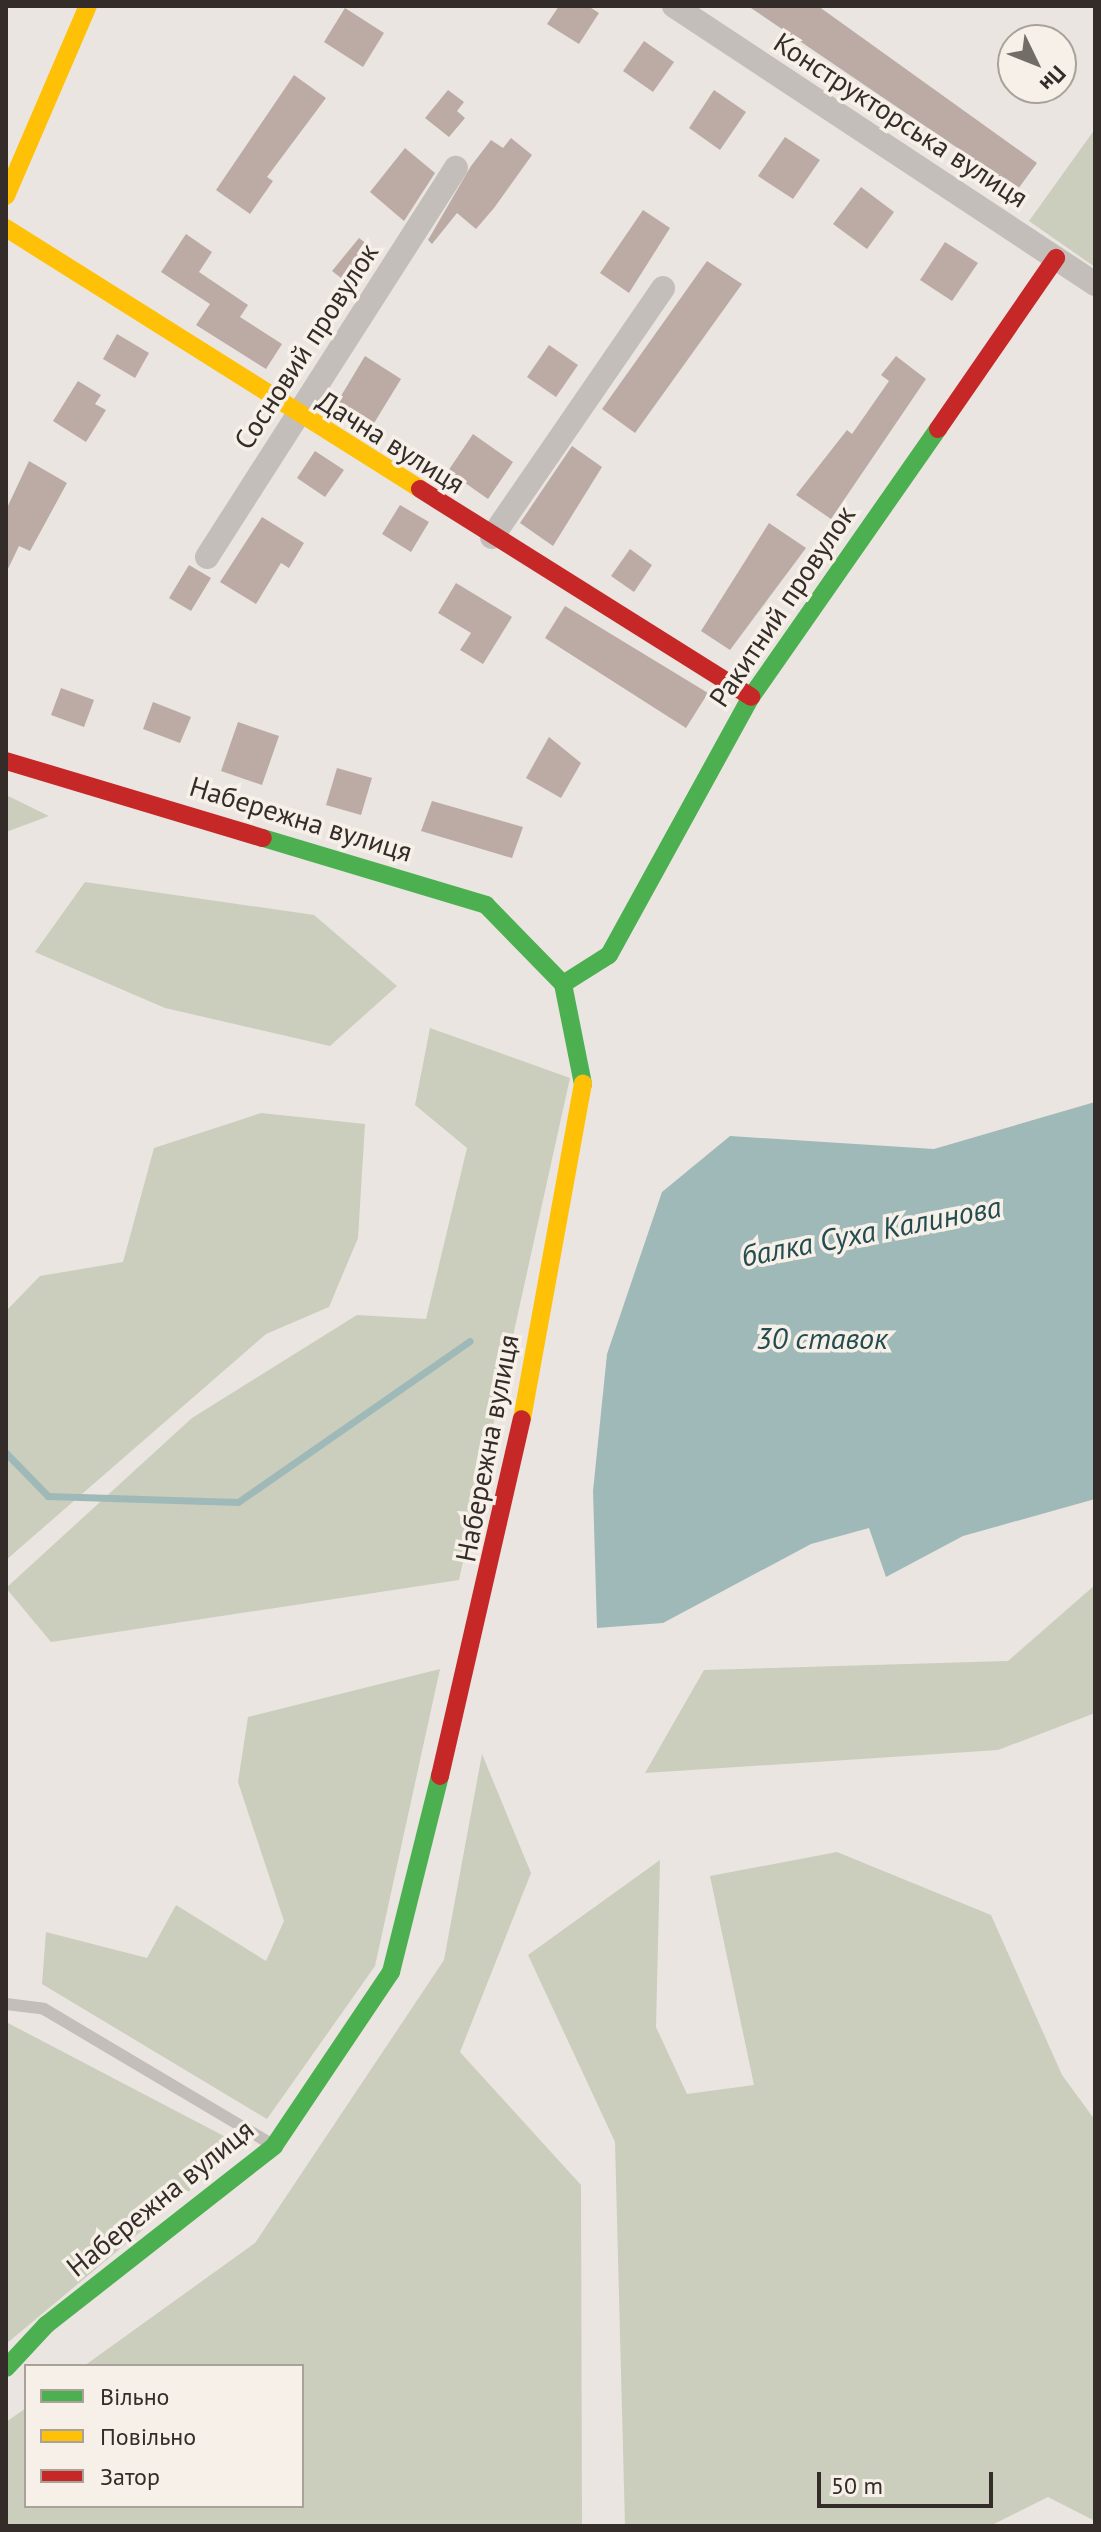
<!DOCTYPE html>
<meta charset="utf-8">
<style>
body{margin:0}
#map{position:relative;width:1101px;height:2532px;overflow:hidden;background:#eae5e0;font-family:"PT Sans",sans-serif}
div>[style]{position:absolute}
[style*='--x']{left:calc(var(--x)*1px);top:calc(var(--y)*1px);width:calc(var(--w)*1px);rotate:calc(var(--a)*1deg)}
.green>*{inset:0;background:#cbcebc}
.water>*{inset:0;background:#9fb9b9}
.stream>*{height:7px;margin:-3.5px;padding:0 3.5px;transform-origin:3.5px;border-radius:3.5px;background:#9fb9b9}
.building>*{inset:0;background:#bcaba4}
.lane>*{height:12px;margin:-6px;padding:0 6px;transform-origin:6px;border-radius:6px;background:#c3beba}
.street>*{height:24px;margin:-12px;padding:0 12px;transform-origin:12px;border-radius:12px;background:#c3beba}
.fast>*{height:18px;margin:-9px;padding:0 9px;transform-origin:9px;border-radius:9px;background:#4caf50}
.slow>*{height:18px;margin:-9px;padding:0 9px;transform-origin:9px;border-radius:9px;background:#ffc107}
.jam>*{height:18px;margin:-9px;padding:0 9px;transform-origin:9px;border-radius:9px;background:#c62828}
span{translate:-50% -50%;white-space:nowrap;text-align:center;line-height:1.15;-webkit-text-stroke:7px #f7f0e8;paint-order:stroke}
.street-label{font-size:28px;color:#332c28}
.water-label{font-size:30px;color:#234c50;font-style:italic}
.frame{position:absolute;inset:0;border:8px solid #332c28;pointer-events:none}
.legend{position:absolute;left:24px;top:2364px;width:280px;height:144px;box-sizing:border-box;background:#f7f0e8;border:2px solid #a9a29b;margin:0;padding:10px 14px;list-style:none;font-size:24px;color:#332c28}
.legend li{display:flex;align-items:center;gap:16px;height:40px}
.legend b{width:40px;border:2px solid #a9a29b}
.north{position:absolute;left:997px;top:24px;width:80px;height:80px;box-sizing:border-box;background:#f7f0e8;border:2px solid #a9a29b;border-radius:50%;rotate:133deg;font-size:22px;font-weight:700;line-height:32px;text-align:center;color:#332c28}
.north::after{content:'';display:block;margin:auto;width:28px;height:36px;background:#736d68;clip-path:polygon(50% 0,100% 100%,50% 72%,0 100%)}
.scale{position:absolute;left:817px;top:2472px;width:176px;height:36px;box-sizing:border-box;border:4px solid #332c28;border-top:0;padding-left:10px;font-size:24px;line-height:28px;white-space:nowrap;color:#332c28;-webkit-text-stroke:6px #f7f0e8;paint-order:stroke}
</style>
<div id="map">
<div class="green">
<i style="clip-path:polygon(1095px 129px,1095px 267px,1029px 221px)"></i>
<i style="clip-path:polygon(6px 795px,49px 816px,6px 832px)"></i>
<i style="clip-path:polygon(85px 882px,314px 915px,397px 986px,330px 1046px,165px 1008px,35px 952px)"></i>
<i style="clip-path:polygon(430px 1028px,570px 1078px,459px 1580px,51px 1642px,6px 1588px,192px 1418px,357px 1315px,426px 1319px,467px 1148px,415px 1105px)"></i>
<i style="clip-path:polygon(261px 1113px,365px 1124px,358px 1238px,329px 1307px,266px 1334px,6px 1560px,7px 1310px,40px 1276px,123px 1262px,154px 1148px)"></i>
<i style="clip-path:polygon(1095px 1585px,1095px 1713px,998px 1750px,645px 1773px,704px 1670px,1008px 1661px)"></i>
<i style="clip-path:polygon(440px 1669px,375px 1966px,267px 2119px,42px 1984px,46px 1932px,147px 1958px,176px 1905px,266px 1961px,284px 1921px,238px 1782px,248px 1717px)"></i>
<i style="clip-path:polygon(482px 1754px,531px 1873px,460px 2052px,581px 2185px,582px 2526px,6px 2526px,6px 2422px,26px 2408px,26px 2506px,302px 2506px,302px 2366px,84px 2366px,255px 2243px,444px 1960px)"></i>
<i style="clip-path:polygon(837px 1852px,991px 1915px,1062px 2075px,1095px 2120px,1095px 2521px,1048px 2497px,990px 2526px,625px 2526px,615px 2142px,528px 1955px,660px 1860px,656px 2027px,687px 2094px,754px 2085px,710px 1876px)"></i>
<i style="clip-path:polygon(6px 2022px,243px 2146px,6px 2344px)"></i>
</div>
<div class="water">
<i style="clip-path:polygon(1095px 1102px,1095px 1499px,963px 1536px,886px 1577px,869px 1528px,811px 1544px,663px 1623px,597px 1628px,593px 1491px,607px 1354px,662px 1192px,730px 1136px,934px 1149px)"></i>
</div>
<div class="stream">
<i style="--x:6;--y:1453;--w:60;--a:45.7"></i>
<i style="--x:48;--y:1496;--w:190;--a:1.8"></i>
<i style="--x:238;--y:1502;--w:282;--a:-34.8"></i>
</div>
<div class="building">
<i style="clip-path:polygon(559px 6px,588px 6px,599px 13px,579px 44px,547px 24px)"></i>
<i style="clip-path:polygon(748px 6px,818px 6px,1037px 163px,1018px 189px)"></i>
<i style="clip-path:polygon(345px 8px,384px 33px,363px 67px,324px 42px)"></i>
<i style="clip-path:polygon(644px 41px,674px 62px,653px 92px,623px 71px)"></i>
<i style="clip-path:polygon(294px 75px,326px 98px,267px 177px,273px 181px,250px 214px,216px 190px)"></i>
<i style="clip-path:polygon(448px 90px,464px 102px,457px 111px,465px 118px,449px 137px,425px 118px)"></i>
<i style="clip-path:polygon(714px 90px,746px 112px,720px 150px,689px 128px)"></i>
<i style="clip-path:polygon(785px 137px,820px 160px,793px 199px,758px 176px)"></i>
<i style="clip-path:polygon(511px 138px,532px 155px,494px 208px,476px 229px,457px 213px,432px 244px,428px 240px,471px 166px,491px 140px,503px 148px)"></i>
<i style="clip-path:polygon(405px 148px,435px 173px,404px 221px,370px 192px)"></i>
<i style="clip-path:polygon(861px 187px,894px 212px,867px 249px,833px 224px)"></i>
<i style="clip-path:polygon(643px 210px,670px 228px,629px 293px,600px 273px)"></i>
<i style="clip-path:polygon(186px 234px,212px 252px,199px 272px,248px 305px,240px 317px,282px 344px,266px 369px,196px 325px,210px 304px,161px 272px)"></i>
<i style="clip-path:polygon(359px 238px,381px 255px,354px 288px,332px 271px)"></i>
<i style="clip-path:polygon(945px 242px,978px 263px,952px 301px,920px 280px)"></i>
<i style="clip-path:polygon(707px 261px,742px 284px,635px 433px,602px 409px)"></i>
<i style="clip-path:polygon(117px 334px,149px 353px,135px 378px,103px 359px)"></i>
<i style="clip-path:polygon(549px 345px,578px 365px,556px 397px,527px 377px)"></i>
<i style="clip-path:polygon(365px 356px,401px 379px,368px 433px,332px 411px)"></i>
<i style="clip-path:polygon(896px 356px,926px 379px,831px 519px,796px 495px,847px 430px,852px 434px,889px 381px,881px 375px)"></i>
<i style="clip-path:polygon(78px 381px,101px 395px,95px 404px,106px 410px,86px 442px,53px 421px)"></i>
<i style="clip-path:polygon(473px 434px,513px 462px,488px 499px,448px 471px)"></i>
<i style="clip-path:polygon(572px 446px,602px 467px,553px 546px,520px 523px)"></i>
<i style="clip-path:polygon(315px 451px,344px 470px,325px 497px,297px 478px)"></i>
<i style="clip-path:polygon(29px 461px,67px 483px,30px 551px,19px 546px,6px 573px,6px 510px)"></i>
<i style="clip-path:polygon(400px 505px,429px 522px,411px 552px,382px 534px)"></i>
<i style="clip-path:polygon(262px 517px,304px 543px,289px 568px,281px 563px,256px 604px,220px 582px)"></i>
<i style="clip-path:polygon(769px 523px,806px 548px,730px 650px,701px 631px)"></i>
<i style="clip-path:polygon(630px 549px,652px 565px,634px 592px,611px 576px)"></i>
<i style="clip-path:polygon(189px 565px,211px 578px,191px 611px,169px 598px)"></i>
<i style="clip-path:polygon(456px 583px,512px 617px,483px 664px,460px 650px,471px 633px,438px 613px)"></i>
<i style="clip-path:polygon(565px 606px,708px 693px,686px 728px,545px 638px)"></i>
<i style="clip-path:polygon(61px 688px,94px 700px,84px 727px,51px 715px)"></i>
<i style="clip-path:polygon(153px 702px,191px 717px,180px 743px,143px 729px)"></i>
<i style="clip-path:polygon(238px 722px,279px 736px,262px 785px,221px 771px)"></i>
<i style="clip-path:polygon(549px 737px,581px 763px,561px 798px,526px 778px)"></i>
<i style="clip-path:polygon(337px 768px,372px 778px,361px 815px,326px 805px)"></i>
<i style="clip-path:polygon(432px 801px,523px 827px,512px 858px,421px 831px)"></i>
</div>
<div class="lane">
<i style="--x:6;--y:2004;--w:38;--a:7"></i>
<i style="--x:44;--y:2009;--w:266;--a:30.7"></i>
</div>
<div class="street">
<i style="--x:674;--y:6;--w:505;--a:33.44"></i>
<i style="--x:492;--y:537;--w:302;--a:-55.5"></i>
<i style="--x:207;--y:557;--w:462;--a:-57.4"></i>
</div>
<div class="fast">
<i style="--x:263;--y:838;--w:233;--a:16.7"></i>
<i style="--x:486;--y:905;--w:110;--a:45.7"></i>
<i style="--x:563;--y:984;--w:102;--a:78.7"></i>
<i style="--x:563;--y:984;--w:54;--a:-32.2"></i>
<i style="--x:609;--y:955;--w:294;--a:-61.2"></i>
<i style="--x:751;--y:697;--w:327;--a:-55.1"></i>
<i style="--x:6;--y:2368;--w:59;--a:-47.1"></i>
<i style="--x:46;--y:2325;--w:290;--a:-38.1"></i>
<i style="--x:274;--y:2146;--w:210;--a:-56.1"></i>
<i style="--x:391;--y:1972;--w:202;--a:-76"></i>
</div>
<div class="slow">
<i style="--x:6;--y:196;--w:207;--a:-66.7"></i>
<i style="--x:6;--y:228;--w:489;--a:32.2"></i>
<i style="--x:522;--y:1419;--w:341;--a:-79.7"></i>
</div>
<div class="jam">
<i style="--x:938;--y:429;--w:208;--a:-55.4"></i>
<i style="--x:420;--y:489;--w:391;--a:32.1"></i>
<i style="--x:6;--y:761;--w:268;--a:16.7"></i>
<i style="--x:440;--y:1776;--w:366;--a:-77.1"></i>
</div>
<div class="street-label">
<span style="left:901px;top:120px;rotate:33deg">Конструкторська вулиця</span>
<span style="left:306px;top:346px;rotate:-57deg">Сосновий провулок</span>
<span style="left:391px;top:442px;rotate:32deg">Дачна вулиця</span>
<span style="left:782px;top:606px;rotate:-56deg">Ракитний провулок</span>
<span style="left:301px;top:819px;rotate:17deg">Набережна вулиця</span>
<span style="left:487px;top:1448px;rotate:-79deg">Набережна вулиця</span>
<span style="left:160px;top:2198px;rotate:-39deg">Набережна вулиця</span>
</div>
<div class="water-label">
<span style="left:871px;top:1231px;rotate:-11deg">балка Суха Калинова</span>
<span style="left:822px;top:1338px">30 ставок</span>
</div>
<div class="frame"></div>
<ul class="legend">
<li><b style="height:10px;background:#4caf50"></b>Вільно</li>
<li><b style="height:10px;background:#ffc107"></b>Повільно</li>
<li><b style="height:10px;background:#c62828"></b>Затор</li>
</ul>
<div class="north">Пн</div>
<div class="scale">50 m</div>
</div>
